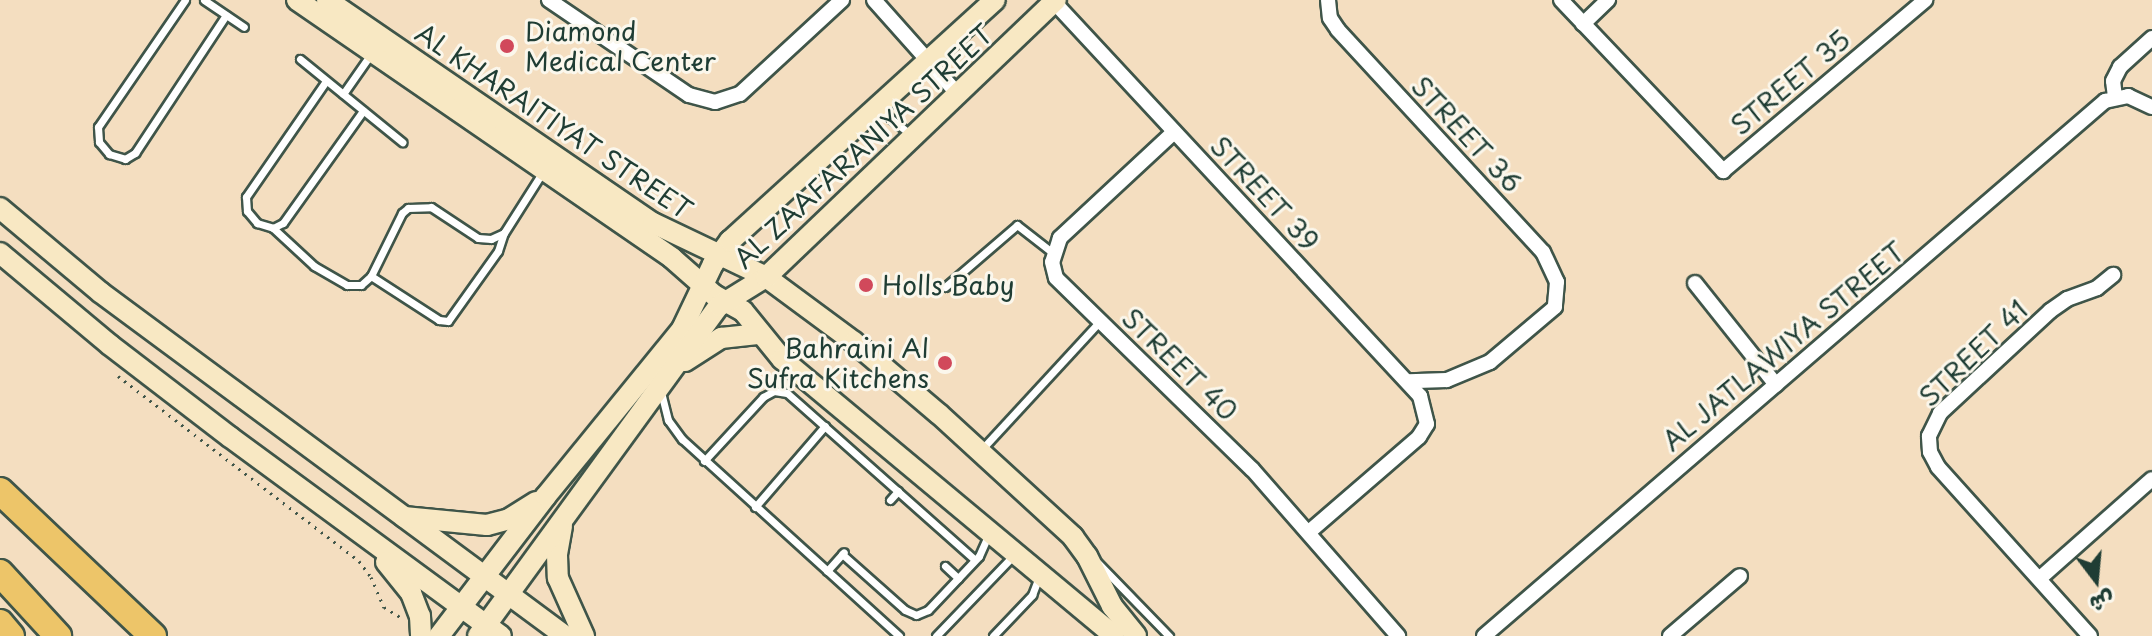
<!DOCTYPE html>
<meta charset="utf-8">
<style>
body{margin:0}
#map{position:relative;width:2152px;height:636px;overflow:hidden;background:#f4dec0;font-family:"Playpen Sans","Playpen Sans Arabic",sans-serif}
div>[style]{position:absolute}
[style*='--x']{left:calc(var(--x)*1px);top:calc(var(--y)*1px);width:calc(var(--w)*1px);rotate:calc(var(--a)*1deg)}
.path>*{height:3px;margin-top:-1.5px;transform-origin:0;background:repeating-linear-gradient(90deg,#3f5549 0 2px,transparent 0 8px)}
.roads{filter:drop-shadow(2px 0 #3f5549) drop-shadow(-2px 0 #3f5549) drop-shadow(0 2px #3f5549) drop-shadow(0 -2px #3f5549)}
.lane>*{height:7px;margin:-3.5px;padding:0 3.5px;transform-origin:3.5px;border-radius:3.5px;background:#fff}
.street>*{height:14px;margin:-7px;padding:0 7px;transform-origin:7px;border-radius:7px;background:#fff}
.secondary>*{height:20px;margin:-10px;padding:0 10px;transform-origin:10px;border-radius:10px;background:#f8e8c3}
.highway>*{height:26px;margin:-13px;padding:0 13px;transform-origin:13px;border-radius:13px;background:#edc569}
.dots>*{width:22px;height:22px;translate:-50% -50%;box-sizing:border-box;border:4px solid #fbf7ec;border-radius:50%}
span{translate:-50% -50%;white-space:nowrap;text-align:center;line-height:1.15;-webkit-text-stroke:6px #fbf7ec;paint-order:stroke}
.poi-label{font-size:26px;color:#1f3d34}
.left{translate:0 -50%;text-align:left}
.right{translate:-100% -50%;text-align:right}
.street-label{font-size:26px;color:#1f3d34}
.north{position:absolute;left:2056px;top:540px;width:80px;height:80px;-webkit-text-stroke:6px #fbf7ec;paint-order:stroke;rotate:164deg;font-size:22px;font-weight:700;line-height:32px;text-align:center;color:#1f3d34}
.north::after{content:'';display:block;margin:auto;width:28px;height:36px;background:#1f3d34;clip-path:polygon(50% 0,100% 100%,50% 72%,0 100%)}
</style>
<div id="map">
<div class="path">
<i style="--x:118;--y:376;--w:304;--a:37.5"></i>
<i style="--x:359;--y:561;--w:20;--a:53"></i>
<i style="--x:371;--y:577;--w:33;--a:67"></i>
<i style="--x:384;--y:607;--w:19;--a:32"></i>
</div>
<div class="roads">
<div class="lane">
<i style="--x:185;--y:0;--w:154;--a:124.4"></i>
<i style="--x:98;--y:127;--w:15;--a:86"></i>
<i style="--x:99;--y:142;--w:16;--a:50"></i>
<i style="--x:109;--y:154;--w:17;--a:17"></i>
<i style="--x:125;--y:159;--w:12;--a:-31"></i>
<i style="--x:135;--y:153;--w:165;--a:-56.6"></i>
<i style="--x:204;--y:0;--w:48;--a:34"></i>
<i style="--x:300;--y:59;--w:132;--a:39.1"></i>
<i style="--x:326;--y:81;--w:141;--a:124.6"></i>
<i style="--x:246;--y:197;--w:14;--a:86"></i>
<i style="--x:247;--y:211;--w:16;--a:50"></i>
<i style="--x:257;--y:223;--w:17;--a:17"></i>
<i style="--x:273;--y:228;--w:11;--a:-27"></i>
<i style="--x:283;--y:223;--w:138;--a:-54.5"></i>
<i style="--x:343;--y:94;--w:49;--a:-55"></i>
<i style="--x:879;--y:109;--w:40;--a:39"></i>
<i style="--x:273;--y:228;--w:56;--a:42.8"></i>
<i style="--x:314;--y:266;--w:38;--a:30"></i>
<i style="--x:347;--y:285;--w:14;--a:0"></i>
<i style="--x:361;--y:285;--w:13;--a:-42"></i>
<i style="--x:371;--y:276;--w:70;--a:-63.8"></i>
<i style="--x:402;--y:213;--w:8;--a:-40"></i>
<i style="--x:408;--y:208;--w:23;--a:-2"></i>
<i style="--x:431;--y:207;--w:56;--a:33.4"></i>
<i style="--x:478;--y:238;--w:13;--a:4"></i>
<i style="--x:491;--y:239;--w:14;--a:-25"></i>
<i style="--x:504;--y:233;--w:75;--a:-57.6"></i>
<i style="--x:371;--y:276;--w:81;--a:32.9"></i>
<i style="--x:439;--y:320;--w:9;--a:6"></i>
<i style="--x:448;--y:321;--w:86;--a:-54.5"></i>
<i style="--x:498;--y:251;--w:19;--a:-72"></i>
<i style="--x:945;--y:287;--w:95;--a:-40.7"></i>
<i style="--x:1017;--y:225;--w:46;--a:37.9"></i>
<i style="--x:661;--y:392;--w:29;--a:76"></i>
<i style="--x:668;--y:420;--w:24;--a:54"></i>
<i style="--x:682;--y:439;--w:293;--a:42.2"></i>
<i style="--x:981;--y:450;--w:176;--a:-47.3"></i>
<i style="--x:704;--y:461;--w:87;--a:-47.3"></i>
<i style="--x:763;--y:397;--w:13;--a:-29"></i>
<i style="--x:774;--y:391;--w:13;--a:9"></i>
<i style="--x:787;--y:393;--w:251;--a:41.6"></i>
<i style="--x:890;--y:500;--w:12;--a:-48"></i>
<i style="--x:755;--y:507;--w:107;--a:-49.2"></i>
<i style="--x:842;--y:554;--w:84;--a:41.6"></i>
<i style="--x:905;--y:610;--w:12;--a:24"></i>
<i style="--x:916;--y:615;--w:13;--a:-23"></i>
<i style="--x:928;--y:610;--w:74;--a:-46.6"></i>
<i style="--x:979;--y:556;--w:22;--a:-66"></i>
<i style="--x:1098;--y:563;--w:102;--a:45.8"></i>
<i style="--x:945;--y:566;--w:18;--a:43"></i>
<i style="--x:827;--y:571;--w:25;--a:-48"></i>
<i style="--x:936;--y:636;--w:112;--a:-46.1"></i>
<i style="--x:993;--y:636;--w:57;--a:-46.4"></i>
<i style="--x:1032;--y:595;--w:19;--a:-69"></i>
</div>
<div class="street">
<i style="--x:549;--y:0;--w:169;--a:34.2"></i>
<i style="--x:689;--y:95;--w:27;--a:15"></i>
<i style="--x:715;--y:102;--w:26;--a:-18"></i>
<i style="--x:740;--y:94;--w:139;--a:-42.7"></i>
<i style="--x:874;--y:0;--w:125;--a:48.3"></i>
<i style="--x:1328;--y:0;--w:18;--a:84"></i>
<i style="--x:1330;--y:18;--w:14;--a:56"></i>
<i style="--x:1338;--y:30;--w:302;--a:47.3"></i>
<i style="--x:1543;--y:252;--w:33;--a:65"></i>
<i style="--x:1557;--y:282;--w:25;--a:95"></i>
<i style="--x:1555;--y:307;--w:85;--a:139.8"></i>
<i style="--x:1490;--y:362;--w:47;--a:157.3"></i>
<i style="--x:1447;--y:380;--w:38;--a:178"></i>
<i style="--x:1561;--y:0;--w:236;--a:46.5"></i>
<i style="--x:1723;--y:171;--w:265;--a:-40.2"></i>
<i style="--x:1054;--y:2;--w:538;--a:47.11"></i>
<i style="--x:1420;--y:396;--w:29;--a:76"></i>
<i style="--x:1427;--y:424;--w:15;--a:122"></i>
<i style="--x:1419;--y:437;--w:144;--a:139.2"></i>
<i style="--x:1583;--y:24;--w:35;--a:-44"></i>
<i style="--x:2115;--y:97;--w:16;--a:-97"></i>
<i style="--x:2113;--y:81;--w:16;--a:-63"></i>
<i style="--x:2120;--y:67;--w:43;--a:-42.2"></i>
<i style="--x:1174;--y:132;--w:156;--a:137.1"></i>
<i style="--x:1060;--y:238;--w:25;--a:108"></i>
<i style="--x:1052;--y:262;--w:16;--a:76"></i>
<i style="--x:1056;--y:278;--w:274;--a:44.3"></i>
<i style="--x:1252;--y:469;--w:222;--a:48.8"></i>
<i style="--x:1695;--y:283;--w:130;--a:51.5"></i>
<i style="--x:2040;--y:578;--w:149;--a:-41.5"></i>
<i style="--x:1484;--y:636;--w:820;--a:-40.75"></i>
<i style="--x:2105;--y:101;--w:24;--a:-12"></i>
<i style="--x:2128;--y:96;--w:26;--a:25"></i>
<i style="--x:1670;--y:636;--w:92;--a:-40.6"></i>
<i style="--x:2090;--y:636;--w:227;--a:-132"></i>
<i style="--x:1938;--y:467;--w:17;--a:-118"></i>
<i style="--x:1930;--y:452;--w:16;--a:-94"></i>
<i style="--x:1929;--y:436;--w:25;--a:-64"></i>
<i style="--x:1940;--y:413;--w:150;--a:-42.8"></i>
<i style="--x:2050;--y:311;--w:21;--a:-35"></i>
<i style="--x:2067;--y:299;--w:32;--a:-20"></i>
<i style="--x:2097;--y:288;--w:21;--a:-39"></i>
</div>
<div class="secondary">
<i style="--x:297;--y:0;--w:455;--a:34.5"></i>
<i style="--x:672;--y:258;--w:56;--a:41.4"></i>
<i style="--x:714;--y:295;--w:33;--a:29"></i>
<i style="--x:743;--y:311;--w:62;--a:50.9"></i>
<i style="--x:782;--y:359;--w:432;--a:39.8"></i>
<i style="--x:327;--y:0;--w:395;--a:34.4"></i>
<i style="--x:653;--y:223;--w:125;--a:25.5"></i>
<i style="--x:766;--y:277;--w:109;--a:36.5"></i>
<i style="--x:854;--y:342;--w:111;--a:40.3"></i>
<i style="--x:939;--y:414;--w:182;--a:42.5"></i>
<i style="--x:1073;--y:537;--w:24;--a:54"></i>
<i style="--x:1087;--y:556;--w:56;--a:63.4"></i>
<i style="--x:1112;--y:606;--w:38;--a:51"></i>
<i style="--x:0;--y:208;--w:131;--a:40"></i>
<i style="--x:100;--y:292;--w:578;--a:36.49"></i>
<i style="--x:0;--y:253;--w:143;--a:39.9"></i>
<i style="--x:110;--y:345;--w:151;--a:37.5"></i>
<i style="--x:230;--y:437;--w:336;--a:36.3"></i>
<i style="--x:685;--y:361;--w:43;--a:-32.6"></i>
<i style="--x:721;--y:338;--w:39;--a:-6"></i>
<i style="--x:404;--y:517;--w:83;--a:5.5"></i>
<i style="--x:487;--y:525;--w:23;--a:-15"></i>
<i style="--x:509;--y:519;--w:32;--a:-32"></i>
<i style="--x:562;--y:526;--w:29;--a:100"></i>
<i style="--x:557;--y:555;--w:23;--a:88"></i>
<i style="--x:558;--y:578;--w:64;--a:65.9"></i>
<i style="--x:386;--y:562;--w:40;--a:51"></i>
<i style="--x:411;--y:593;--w:25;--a:69"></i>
<i style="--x:420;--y:616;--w:20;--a:87"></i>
<i style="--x:439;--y:636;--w:176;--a:-52.6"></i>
<i style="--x:546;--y:496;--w:215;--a:-50.8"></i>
<i style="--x:682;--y:329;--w:72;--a:-64.5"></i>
<i style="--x:713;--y:264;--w:29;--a:-54"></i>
<i style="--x:730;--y:241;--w:358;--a:-42.3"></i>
<i style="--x:478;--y:636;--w:409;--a:-53.9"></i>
<i style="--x:719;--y:306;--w:55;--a:-31.7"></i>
<i style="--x:766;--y:277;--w:401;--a:-43.7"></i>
</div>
<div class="highway">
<i style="--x:0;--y:491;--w:211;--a:43.5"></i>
<i style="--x:0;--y:573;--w:86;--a:47.4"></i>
<i style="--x:0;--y:623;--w:17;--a:50"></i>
</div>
</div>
<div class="dots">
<i style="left:507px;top:46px;background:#d1495b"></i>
<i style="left:866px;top:285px;background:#d1495b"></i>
<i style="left:945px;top:363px;background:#d1495b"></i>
</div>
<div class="poi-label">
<span class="left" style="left:525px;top:46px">Diamond<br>Medical Center</span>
<span class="left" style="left:882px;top:285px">Holls Baby</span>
<span class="right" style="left:929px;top:363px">Bahraini Al<br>Sufra Kitchens</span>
</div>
<div class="street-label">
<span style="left:1790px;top:82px;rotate:-40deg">STREET 35</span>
<span style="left:554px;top:121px;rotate:34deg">AL KHARAITIYAT STREET</span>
<span style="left:1467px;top:134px;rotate:47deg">STREET 36</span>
<span style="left:863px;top:146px;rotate:-43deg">AL ZAAFARANIYA STREET</span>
<span style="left:1265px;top:193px;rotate:47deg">STREET 39</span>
<span style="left:1783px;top:346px;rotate:-40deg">AL JATLAWIYA STREET</span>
<span style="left:1973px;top:353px;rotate:-44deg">STREET 41</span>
<span style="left:1180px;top:364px;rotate:44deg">STREET 40</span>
</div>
<div class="north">ش</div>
</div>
